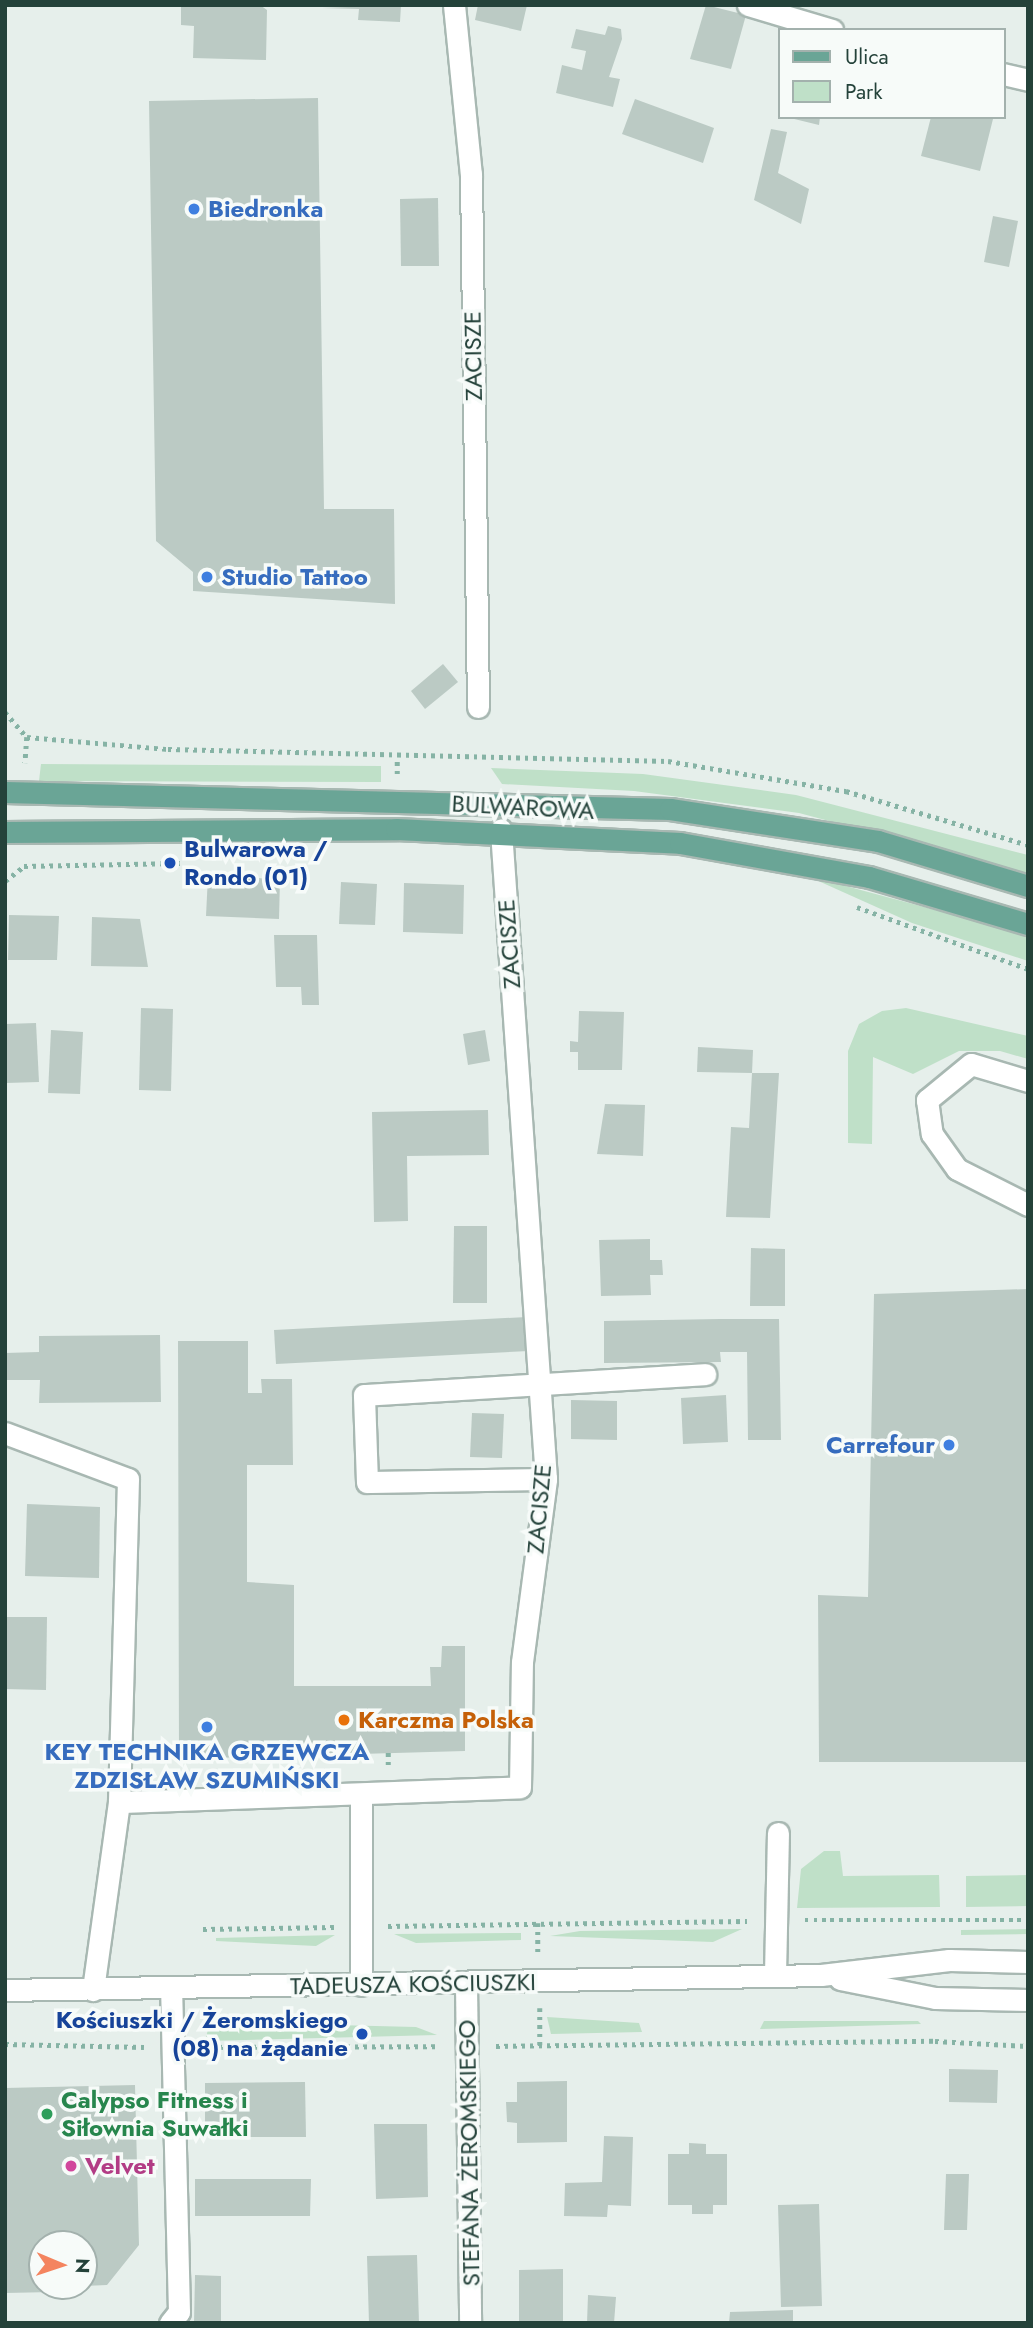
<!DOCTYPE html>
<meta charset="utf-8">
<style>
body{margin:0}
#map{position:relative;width:1033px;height:2328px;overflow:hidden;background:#e6efeb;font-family:Jost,sans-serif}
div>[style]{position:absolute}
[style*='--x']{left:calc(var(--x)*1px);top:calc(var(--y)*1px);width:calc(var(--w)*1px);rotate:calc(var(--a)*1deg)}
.green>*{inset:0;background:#bfe0c8}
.building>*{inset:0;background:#bbcac4}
.path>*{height:4.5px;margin-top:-2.25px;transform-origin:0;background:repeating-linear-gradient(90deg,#86b3a5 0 3.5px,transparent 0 8.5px)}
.roads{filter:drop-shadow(2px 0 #a8b8b2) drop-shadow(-2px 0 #a8b8b2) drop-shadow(0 2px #a8b8b2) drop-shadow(0 -2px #a8b8b2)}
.minor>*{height:21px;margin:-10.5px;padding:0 10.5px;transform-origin:10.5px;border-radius:10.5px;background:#fff}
.major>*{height:21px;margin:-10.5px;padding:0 10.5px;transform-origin:10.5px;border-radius:10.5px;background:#6aa596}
.dots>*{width:19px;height:19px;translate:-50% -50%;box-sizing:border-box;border:4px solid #f7fbf9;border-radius:50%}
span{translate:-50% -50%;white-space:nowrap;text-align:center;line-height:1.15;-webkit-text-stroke:7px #f7fbf9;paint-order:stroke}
.shop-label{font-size:24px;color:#366cbe;font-weight:700}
.left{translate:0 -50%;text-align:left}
.right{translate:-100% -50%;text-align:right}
.street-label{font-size:24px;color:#24423a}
.transit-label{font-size:24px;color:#164399;font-weight:700}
.food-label{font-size:24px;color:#c56008;font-weight:700}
.leisure-label{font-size:24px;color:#27864d;font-weight:700}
.hotel-label{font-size:24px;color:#b23c85;font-weight:700}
.frame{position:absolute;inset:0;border:7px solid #24423a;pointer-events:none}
.legend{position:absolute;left:778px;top:28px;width:228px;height:91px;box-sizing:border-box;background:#f7fbf9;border:2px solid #a3b1ad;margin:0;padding:9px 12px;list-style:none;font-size:21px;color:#24423a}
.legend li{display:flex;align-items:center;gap:14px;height:35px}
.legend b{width:35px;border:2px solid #a3b1ad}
.north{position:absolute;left:28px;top:2230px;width:70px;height:70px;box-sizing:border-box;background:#f7fbf9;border:2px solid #a3b1ad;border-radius:50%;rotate:92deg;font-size:19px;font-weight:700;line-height:28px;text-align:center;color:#24423a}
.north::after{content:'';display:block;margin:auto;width:24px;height:32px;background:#f4845f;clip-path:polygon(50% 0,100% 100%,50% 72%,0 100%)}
</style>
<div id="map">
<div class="green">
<i style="clip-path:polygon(41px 764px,381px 766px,381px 782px,39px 781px)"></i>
<i style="clip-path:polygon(491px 768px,643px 774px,796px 795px,1028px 855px,1028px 874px,799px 813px,634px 791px,502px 784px)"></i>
<i style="clip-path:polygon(805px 875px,1028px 935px,1028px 961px,912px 923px)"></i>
<i style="clip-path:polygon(906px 1008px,1028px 1036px,1028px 1059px,1000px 1051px,959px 1051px,913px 1074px,873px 1057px,872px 1144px,848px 1143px,848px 1051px,859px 1024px,882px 1011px)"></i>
<i style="clip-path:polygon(824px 1851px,840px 1851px,843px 1876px,939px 1875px,940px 1907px,797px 1908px,801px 1869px)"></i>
<i style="clip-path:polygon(1028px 1875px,1028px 1906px,966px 1907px,966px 1876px)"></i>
<i style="clip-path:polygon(742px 1929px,713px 1942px,550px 1936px,580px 1931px)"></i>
<i style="clip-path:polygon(1028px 1929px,1028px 1934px,961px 1935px,961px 1930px)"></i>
<i style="clip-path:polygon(521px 1933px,521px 1940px,416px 1943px,394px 1934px)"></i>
<i style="clip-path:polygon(335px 1935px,316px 1946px,216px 1941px,216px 1938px)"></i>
<i style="clip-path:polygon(547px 2017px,639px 2023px,642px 2032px,551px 2034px)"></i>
<i style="clip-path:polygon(764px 2021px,918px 2021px,921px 2024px,760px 2029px)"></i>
<i style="clip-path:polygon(210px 2022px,416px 2027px,437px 2035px,205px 2041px)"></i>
</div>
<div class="building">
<i style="clip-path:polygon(181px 5px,260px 5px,267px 10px,266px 60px,193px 58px,194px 26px,181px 25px)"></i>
<i style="clip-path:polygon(401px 5px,400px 22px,358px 20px,359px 9px,322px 8px)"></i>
<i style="clip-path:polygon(478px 5px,527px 5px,521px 31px,475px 20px)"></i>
<i style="clip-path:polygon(706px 5px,746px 15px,731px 69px,690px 59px)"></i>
<i style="clip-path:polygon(608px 26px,621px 29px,622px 39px,609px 77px,620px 79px,613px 107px,556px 93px,562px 65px,582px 70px,586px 51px,571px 48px,576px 29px,605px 35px)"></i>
<i style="clip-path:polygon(318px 98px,324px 509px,394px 509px,395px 604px,193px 591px,193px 572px,156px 541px,149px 101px)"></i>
<i style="clip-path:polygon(635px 99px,714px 128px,703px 163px,622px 134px)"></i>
<i style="clip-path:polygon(786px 117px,820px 117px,819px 125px)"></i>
<i style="clip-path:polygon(931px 117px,993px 119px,980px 171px,921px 156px)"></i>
<i style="clip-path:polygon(771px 129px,787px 132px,778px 173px,809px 189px,801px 224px,754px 200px)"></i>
<i style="clip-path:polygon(438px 198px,439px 266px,401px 266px,400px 199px)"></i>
<i style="clip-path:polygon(993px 216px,1018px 221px,1009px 267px,984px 262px)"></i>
<i style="clip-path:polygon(443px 664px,458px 682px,425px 709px,411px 691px)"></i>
<i style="clip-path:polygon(208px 876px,280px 879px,279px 919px,206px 916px)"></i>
<i style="clip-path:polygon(341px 882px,377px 884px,375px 925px,339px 924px)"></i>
<i style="clip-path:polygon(404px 883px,464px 885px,463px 934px,403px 932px)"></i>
<i style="clip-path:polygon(9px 915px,59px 916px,57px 960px,8px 960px)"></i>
<i style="clip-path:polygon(92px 917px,140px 919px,148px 967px,91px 966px)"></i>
<i style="clip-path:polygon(274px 935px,317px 935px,319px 1005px,302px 1005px,301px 987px,276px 987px)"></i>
<i style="clip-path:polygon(141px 1008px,173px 1009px,171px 1091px,139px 1090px)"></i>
<i style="clip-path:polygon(579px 1011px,624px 1012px,622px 1070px,578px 1070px,578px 1052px,570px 1052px,570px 1041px,578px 1042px)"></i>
<i style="clip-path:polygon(36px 1023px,39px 1082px,6px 1083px,5px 1024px)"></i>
<i style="clip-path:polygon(51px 1030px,83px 1032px,80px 1094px,48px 1093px)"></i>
<i style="clip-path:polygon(485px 1030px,490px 1061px,468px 1065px,463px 1034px)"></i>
<i style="clip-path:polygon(698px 1047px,753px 1050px,752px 1073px,697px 1072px)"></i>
<i style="clip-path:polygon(752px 1073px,779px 1073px,770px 1218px,726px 1217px,731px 1127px,749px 1128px)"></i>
<i style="clip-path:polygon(605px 1104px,645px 1105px,643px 1156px,597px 1154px)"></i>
<i style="clip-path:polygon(488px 1110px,489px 1155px,407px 1156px,408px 1221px,374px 1222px,372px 1112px)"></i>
<i style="clip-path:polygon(454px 1226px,487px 1226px,487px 1303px,453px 1303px)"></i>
<i style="clip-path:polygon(650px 1239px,650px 1260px,662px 1260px,663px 1275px,650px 1275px,651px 1295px,601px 1296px,599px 1240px)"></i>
<i style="clip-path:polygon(751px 1248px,785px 1249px,785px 1306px,750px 1306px)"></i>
<i style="clip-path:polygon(1028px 1289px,1028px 1762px,819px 1762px,818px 1595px,868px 1597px,874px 1294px)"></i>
<i style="clip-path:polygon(527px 1317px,529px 1351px,276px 1364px,274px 1330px)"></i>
<i style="clip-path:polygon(720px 1319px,779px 1319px,781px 1440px,748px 1440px,747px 1352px,720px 1352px,721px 1362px,604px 1363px,604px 1321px)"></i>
<i style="clip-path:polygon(160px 1335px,161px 1402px,39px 1403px,40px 1380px,5px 1380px,5px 1353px,39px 1352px,39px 1336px)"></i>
<i style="clip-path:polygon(178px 1341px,248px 1341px,248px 1393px,262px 1393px,261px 1379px,292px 1379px,293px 1465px,247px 1465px,247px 1582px,294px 1585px,294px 1686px,431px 1686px,430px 1667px,441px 1667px,442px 1646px,465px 1646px,465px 1751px,179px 1759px)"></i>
<i style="clip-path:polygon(726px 1395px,728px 1442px,683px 1444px,681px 1398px)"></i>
<i style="clip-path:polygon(571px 1400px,617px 1401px,617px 1440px,571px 1439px)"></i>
<i style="clip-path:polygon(472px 1413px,504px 1414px,502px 1458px,470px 1457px)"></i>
<i style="clip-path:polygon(27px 1504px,100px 1507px,99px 1578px,25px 1576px)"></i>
<i style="clip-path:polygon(5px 1617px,47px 1617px,46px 1690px,5px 1689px)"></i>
<i style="clip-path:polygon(949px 2069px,998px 2070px,997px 2103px,949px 2102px)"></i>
<i style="clip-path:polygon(567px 2081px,567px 2142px,517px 2143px,517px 2123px,507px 2122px,506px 2102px,517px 2102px,517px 2082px)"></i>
<i style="clip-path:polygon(305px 2082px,306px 2137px,205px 2137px,205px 2083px)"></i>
<i style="clip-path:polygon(135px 2085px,139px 2245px,107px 2285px,84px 2286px,84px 2244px,42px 2244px,42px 2286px,53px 2286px,53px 2292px,5px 2293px,5px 2088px)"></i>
<i style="clip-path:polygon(374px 2124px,427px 2124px,428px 2197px,376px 2199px)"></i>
<i style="clip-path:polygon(604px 2136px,633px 2137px,631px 2206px,608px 2205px,607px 2217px,564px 2216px,565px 2183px,602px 2182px)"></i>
<i style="clip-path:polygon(689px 2143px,706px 2144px,706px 2154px,727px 2154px,727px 2205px,713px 2205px,713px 2214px,692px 2214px,692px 2205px,668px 2205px,668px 2154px,689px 2154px)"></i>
<i style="clip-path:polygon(946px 2174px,969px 2174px,967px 2230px,944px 2230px)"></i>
<i style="clip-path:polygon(195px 2179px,311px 2179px,310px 2216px,195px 2216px)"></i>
<i style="clip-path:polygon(819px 2204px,822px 2306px,781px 2307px,778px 2205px)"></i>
<i style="clip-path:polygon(417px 2255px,419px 2323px,369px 2323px,367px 2256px)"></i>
<i style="clip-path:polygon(563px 2269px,563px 2323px,519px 2323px,519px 2270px)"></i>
<i style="clip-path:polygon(195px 2275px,221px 2276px,221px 2323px,194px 2323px)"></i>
<i style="clip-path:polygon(588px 2295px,616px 2297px,614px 2323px,587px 2323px)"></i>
<i style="clip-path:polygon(793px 2310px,793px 2323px,729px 2323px,730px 2312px)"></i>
</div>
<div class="path">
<i style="--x:5;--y:712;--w:33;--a:49"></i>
<i style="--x:27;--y:737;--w:26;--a:94"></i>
<i style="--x:27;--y:737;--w:142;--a:4.9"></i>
<i style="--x:168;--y:749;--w:500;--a:1.37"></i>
<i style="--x:668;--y:761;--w:181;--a:9.6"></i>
<i style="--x:846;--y:791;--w:190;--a:16.5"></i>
<i style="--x:397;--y:774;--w:17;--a:-90"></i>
<i style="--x:24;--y:866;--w:156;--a:-1.1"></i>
<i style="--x:5;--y:881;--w:24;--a:-38"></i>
<i style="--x:857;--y:907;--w:182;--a:19.9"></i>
<i style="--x:388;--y:1765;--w:14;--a:-90"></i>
<i style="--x:805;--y:1920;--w:223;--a:0"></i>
<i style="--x:538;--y:1923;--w:30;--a:90"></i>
<i style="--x:388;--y:1926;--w:359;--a:-0.8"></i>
<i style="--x:203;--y:1929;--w:131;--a:-0.9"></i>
<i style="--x:540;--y:2008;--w:37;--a:90"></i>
<i style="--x:5;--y:2044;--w:139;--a:1.2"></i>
<i style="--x:496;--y:2046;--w:439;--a:-0.7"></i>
<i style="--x:935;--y:2041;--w:93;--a:3.1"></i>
<i style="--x:202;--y:2047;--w:236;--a:-0.2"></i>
</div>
<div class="roads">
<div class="minor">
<i style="--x:454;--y:5;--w:170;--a:84.3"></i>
<i style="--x:471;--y:174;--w:533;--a:89.25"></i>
<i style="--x:748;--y:5;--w:88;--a:16.6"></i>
<i style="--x:1003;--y:74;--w:26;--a:13"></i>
<i style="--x:1028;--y:1081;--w:59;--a:-163.4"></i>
<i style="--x:971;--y:1064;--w:57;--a:140.7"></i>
<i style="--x:927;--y:1100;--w:34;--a:82"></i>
<i style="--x:932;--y:1134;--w:43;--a:54.5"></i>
<i style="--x:957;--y:1169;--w:80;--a:26.9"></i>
<i style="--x:5;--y:1433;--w:131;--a:20.5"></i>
<i style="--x:128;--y:1479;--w:323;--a:91.6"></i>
<i style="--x:119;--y:1802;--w:190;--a:97.9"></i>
<i style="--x:546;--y:1479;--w:179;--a:179"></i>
<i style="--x:367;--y:1482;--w:87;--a:-92"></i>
<i style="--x:364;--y:1395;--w:342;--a:-3.5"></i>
<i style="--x:361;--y:1797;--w:188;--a:90"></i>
<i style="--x:119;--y:1802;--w:401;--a:-2.1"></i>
<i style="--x:520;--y:1787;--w:125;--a:-89.1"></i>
<i style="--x:522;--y:1662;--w:185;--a:-82.5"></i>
<i style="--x:546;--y:1479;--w:651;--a:-93.97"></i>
<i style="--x:775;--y:1975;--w:142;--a:-88.8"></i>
<i style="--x:840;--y:1979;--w:97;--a:11.3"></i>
<i style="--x:935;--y:1998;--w:93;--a:1.2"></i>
<i style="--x:466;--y:1983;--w:340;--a:89.3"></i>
<i style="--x:5;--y:1990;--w:816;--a:-1.05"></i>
<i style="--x:821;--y:1975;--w:129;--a:-6.7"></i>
<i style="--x:949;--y:1960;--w:79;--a:1.5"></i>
<i style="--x:170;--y:2323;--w:14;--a:-51"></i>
<i style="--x:179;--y:2312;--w:324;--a:-91.4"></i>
</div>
<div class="major">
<i style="--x:5;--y:792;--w:665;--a:1.46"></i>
<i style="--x:670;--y:809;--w:210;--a:8.7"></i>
<i style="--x:878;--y:841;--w:157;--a:16.7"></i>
<i style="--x:5;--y:832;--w:391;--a:-0.4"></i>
<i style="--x:396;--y:829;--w:284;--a:2.8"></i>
<i style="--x:680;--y:843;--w:192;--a:10.2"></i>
<i style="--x:869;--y:877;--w:166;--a:16.5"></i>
</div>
</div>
<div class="dots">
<i style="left:194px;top:209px;background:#3f7fe0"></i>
<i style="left:207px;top:577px;background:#3f7fe0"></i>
<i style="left:170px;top:863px;background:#1a4fb4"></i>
<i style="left:949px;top:1445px;background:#3f7fe0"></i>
<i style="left:344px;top:1720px;background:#e8710a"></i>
<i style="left:207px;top:1727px;background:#3f7fe0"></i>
<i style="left:362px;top:2034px;background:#1a4fb4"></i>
<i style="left:47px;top:2114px;background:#2e9e5b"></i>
<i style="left:71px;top:2166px;background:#d1479c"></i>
</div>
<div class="shop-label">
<span class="left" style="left:208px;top:209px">Biedronka</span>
<span class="left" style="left:221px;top:577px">Studio Tattoo</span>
<span class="right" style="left:935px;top:1445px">Carrefour</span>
<span style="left:207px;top:1766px">KEY TECHNIKA GRZEWCZA<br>ZDZISŁAW SZUMIŃSKI</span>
</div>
<div class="street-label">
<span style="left:473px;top:356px;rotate:-91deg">ZACISZE</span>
<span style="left:523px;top:807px;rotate:3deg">BULWAROWA</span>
<span style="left:509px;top:944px;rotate:-94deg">ZACISZE</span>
<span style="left:539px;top:1509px;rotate:-85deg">ZACISZE</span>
<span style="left:413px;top:1984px;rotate:-1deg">TADEUSZA KOŚCIUSZKI</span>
<span style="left:469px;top:2153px;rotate:-91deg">STEFANA ŻEROMSKIEGO</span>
</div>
<div class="transit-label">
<span class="left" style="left:184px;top:863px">Bulwarowa /<br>Rondo (01)</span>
<span class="right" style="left:348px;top:2034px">Kościuszki / Żeromskiego<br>(08) na żądanie</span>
</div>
<div class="food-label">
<span class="left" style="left:358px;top:1720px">Karczma Polska</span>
</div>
<div class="leisure-label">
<span class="left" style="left:61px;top:2114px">Calypso Fitness i<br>Siłownia Suwałki</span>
</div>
<div class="hotel-label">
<span class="left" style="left:85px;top:2166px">Velvet</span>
</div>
<div class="frame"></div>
<ul class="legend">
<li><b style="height:9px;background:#6aa596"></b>Ulica</li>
<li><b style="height:19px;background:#bfe0c8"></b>Park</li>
</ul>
<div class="north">N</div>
</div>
